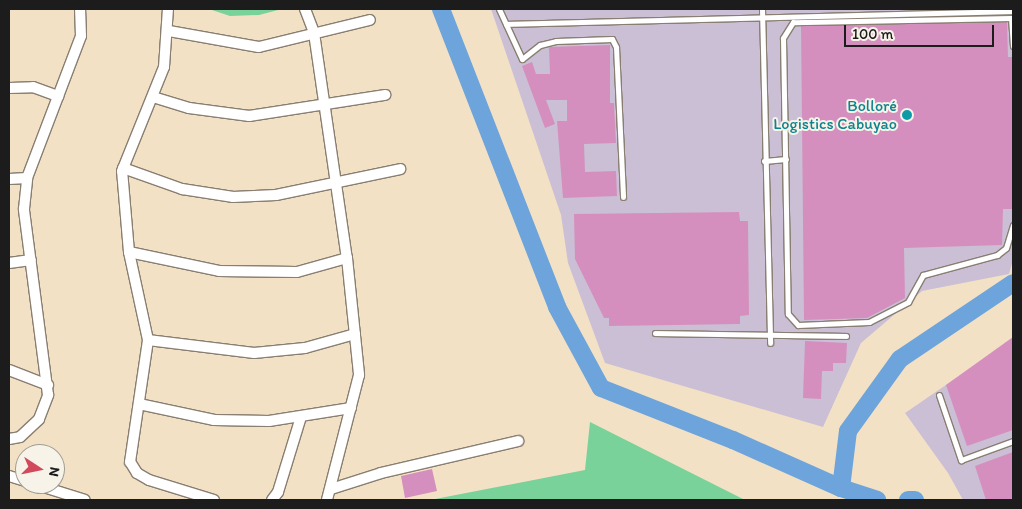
<!DOCTYPE html>
<meta charset="utf-8">
<style>
body{margin:0}
#map{position:relative;width:1022px;height:509px;overflow:hidden;background:#f3e1c6;font-family:Itim,sans-serif}
div>[style]{position:absolute}
[style*='--x']{left:calc(var(--x)*1px);top:calc(var(--y)*1px);width:calc(var(--w)*1px);rotate:calc(var(--a)*1deg)}
.industrial>*{inset:0;background:#cbbfd5}
.green>*{inset:0;background:#78d299}
.river>*{height:18px;margin:-9px;padding:0 9px;transform-origin:9px;border-radius:9px;background:#6ca4db}
.building>*{inset:0;background:#d58fbe}
.roads{filter:drop-shadow(1px 0 #887e71) drop-shadow(-1px 0 #887e71) drop-shadow(0 1px #887e71) drop-shadow(0 -1px #887e71)}
.lane>*{height:5px;margin:-2.5px;padding:0 2.5px;transform-origin:2.5px;border-radius:2.5px;background:#fff}
.street>*{height:10px;margin:-5px;padding:0 5px;transform-origin:5px;border-radius:5px;background:#fff}
.dots>*{width:14px;height:14px;translate:-50% -50%;box-sizing:border-box;border:2px solid #f7f3e8;border-radius:50%}
span{translate:-50% -50%;white-space:nowrap;text-align:center;line-height:1.15;-webkit-text-stroke:4px #f7f3e8;paint-order:stroke}
.culture-label{font-size:16px;color:#0d838f}
.right{translate:-100% -50%;text-align:right}
.frame{position:absolute;inset:0;border:10px solid #1c1c1c;pointer-events:none}
.north{position:absolute;left:15px;top:444px;width:50px;height:50px;box-sizing:border-box;background:#f7f3e8;border:1px solid #9f9d96;border-radius:50%;rotate:101deg;font-size:14px;font-weight:700;line-height:20px;text-align:center;color:#1c1c1c}
.north::after{content:'';display:block;margin:auto;width:18px;height:22px;background:#d1495b;clip-path:polygon(50% 0,100% 100%,50% 72%,0 100%)}
.scale{position:absolute;left:844px;top:25px;width:150px;height:22px;box-sizing:border-box;border:2px solid #1c1c1c;border-top:0;padding-left:6px;font-size:15px;line-height:18px;white-space:nowrap;color:#1c1c1c;-webkit-text-stroke:4px #f7f3e8;paint-order:stroke}
</style>
<div id="map">
<div class="industrial">
<i style="clip-path:polygon(491px 9px,1013px 9px,1013px 260px,1009px 274px,922px 291px,861px 343px,823px 427px,605px 363px,568px 263px,561px 215px)"></i>
<i style="clip-path:polygon(1013px 339px,1013px 500px,963px 500px,948px 473px,905px 413px)"></i>
</div>
<div class="green">
<i style="clip-path:polygon(209px 9px,282px 9px,259px 15px,230px 16px)"></i>
<i style="clip-path:polygon(590px 422px,743px 499px,430px 500px,585px 470px)"></i>
</div>
<div class="river">
<i style="--x:441;--y:9;--w:320;--a:68.7"></i>
<i style="--x:557;--y:307;--w:92;--a:61.5"></i>
<i style="--x:601;--y:388;--w:142;--a:21.5"></i>
<i style="--x:733;--y:440;--w:118;--a:24"></i>
<i style="--x:841;--y:488;--w:38;--a:18"></i>
<i style="--x:841;--y:488;--w:57;--a:-83"></i>
<i style="--x:848;--y:431;--w:89;--a:-54.2"></i>
<i style="--x:900;--y:359;--w:136;--a:-33.9"></i>
<i style="--x:908;--y:500;--w:7;--a:0"></i>
</div>
<div class="building">
<i style="clip-path:polygon(1007px 22px,1008px 57px,1013px 57px,1013px 172px,1012px 209px,1003px 209px,1002px 245px,904px 248px,905px 298px,867px 318px,804px 320px,801px 26px)"></i>
<i style="clip-path:polygon(610px 45px,610px 103px,614px 103px,616px 143px,584px 144px,585px 172px,616px 171px,617px 196px,563px 198px,557px 121px,567px 121px,567px 100px,546px 100px,555px 124px,545px 128px,522px 66px,532px 62px,536px 74px,550px 74px,549px 47px)"></i>
<i style="clip-path:polygon(739px 212px,740px 221px,748px 221px,749px 315px,740px 316px,740px 324px,609px 326px,609px 318px,604px 318px,575px 259px,574px 214px)"></i>
<i style="clip-path:polygon(1013px 337px,1013px 430px,967px 446px,946px 385px)"></i>
<i style="clip-path:polygon(805px 341px,847px 343px,846px 363px,833px 363px,833px 371px,822px 371px,821px 399px,803px 398px)"></i>
<i style="clip-path:polygon(1013px 452px,1013px 500px,986px 500px,975px 466px)"></i>
<i style="clip-path:polygon(432px 469px,437px 491px,405px 498px,401px 476px)"></i>
</div>
<div class="roads">
<div class="lane">
<i style="--x:499;--y:9;--w:55;--a:65.3"></i>
<i style="--x:522;--y:59;--w:23;--a:-38"></i>
<i style="--x:540;--y:45;--w:16;--a:-14"></i>
<i style="--x:556;--y:41;--w:56;--a:-2"></i>
<i style="--x:612;--y:39;--w:9;--a:63"></i>
<i style="--x:616;--y:47;--w:150;--a:87.3"></i>
<i style="--x:762;--y:9;--w:334;--a:88.6"></i>
<i style="--x:506;--y:24;--w:507;--a:-1.47"></i>
<i style="--x:1013;--y:46;--w:28;--a:-94"></i>
<i style="--x:1011;--y:18;--w:218;--a:178.9"></i>
<i style="--x:793;--y:22;--w:19;--a:122"></i>
<i style="--x:783;--y:38;--w:276;--a:89"></i>
<i style="--x:788;--y:314;--w:15;--a:48"></i>
<i style="--x:798;--y:325;--w:71;--a:-2.4"></i>
<i style="--x:869;--y:322;--w:44;--a:-27.1"></i>
<i style="--x:908;--y:302;--w:31;--a:-61"></i>
<i style="--x:923;--y:275;--w:77;--a:-15.1"></i>
<i style="--x:997;--y:255;--w:11;--a:-38"></i>
<i style="--x:1006;--y:248;--w:24;--a:-73"></i>
<i style="--x:764;--y:161;--w:22;--a:-5"></i>
<i style="--x:655;--y:333;--w:191;--a:0.9"></i>
<i style="--x:939;--y:395;--w:69;--a:71.3"></i>
<i style="--x:961;--y:460;--w:55;--a:-20.1"></i>
</div>
<div class="street">
<i style="--x:305;--y:9;--w:26;--a:69"></i>
<i style="--x:314;--y:33;--w:227;--a:81.7"></i>
<i style="--x:347;--y:258;--w:118;--a:84.1"></i>
<i style="--x:359;--y:375;--w:129;--a:104.4"></i>
<i style="--x:169;--y:31;--w:91;--a:10.1"></i>
<i style="--x:259;--y:47;--w:114;--a:-13.7"></i>
<i style="--x:9;--y:88;--w:24;--a:-2"></i>
<i style="--x:33;--y:87;--w:27;--a:20"></i>
<i style="--x:153;--y:97;--w:38;--a:17"></i>
<i style="--x:189;--y:108;--w:61;--a:7.6"></i>
<i style="--x:249;--y:116;--w:138;--a:-8.8"></i>
<i style="--x:123;--y:168;--w:63;--a:19.6"></i>
<i style="--x:182;--y:189;--w:52;--a:8.9"></i>
<i style="--x:233;--y:197;--w:43;--a:-2.7"></i>
<i style="--x:276;--y:195;--w:127;--a:-11.8"></i>
<i style="--x:9;--y:179;--w:18;--a:-3"></i>
<i style="--x:129;--y:252;--w:81;--a:-94.9"></i>
<i style="--x:122;--y:171;--w:112;--a:-68"></i>
<i style="--x:164;--y:67;--w:58;--a:-86.1"></i>
<i style="--x:9;--y:263;--w:22;--a:-8"></i>
<i style="--x:148;--y:340;--w:90;--a:-102.2"></i>
<i style="--x:129;--y:252;--w:92;--a:11.9"></i>
<i style="--x:219;--y:271;--w:78;--a:0.7"></i>
<i style="--x:297;--y:272;--w:52;--a:-15.6"></i>
<i style="--x:9;--y:370;--w:42;--a:21"></i>
<i style="--x:139;--y:404;--w:77;--a:12"></i>
<i style="--x:214;--y:420;--w:55;--a:1"></i>
<i style="--x:269;--y:421;--w:83;--a:-9"></i>
<i style="--x:9;--y:439;--w:11;--a:-10"></i>
<i style="--x:20;--y:437;--w:26;--a:-43"></i>
<i style="--x:39;--y:419;--w:26;--a:-69"></i>
<i style="--x:48;--y:395;--w:188;--a:-97.4"></i>
<i style="--x:24;--y:209;--w:31;--a:-84"></i>
<i style="--x:27;--y:178;--w:152;--a:-69.2"></i>
<i style="--x:81;--y:36;--w:27;--a:-92"></i>
<i style="--x:9;--y:476;--w:17;--a:17"></i>
<i style="--x:34;--y:484;--w:53;--a:17.4"></i>
<i style="--x:331;--y:489;--w:52;--a:-17.7"></i>
<i style="--x:381;--y:473;--w:141;--a:-13.1"></i>
<i style="--x:214;--y:500;--w:68;--a:-162.9"></i>
<i style="--x:149;--y:480;--w:14;--a:-150"></i>
<i style="--x:137;--y:473;--w:13;--a:-122"></i>
<i style="--x:130;--y:462;--w:123;--a:-81.6"></i>
<i style="--x:148;--y:340;--w:107;--a:7"></i>
<i style="--x:254;--y:353;--w:51;--a:-5.6"></i>
<i style="--x:305;--y:348;--w:52;--a:-15.6"></i>
<i style="--x:272;--y:500;--w:10;--a:-53"></i>
<i style="--x:278;--y:492;--w:78;--a:-73"></i>
</div>
</div>
<div class="dots">
<i style="left:907px;top:115px;background:#0f9aa8"></i>
</div>
<div class="culture-label">
<span class="right" style="left:897px;top:115px">Bolloré<br>Logistics Cabuyao</span>
</div>
<div class="frame"></div>
<div class="north">N</div>
<div class="scale">100 m</div>
</div>
